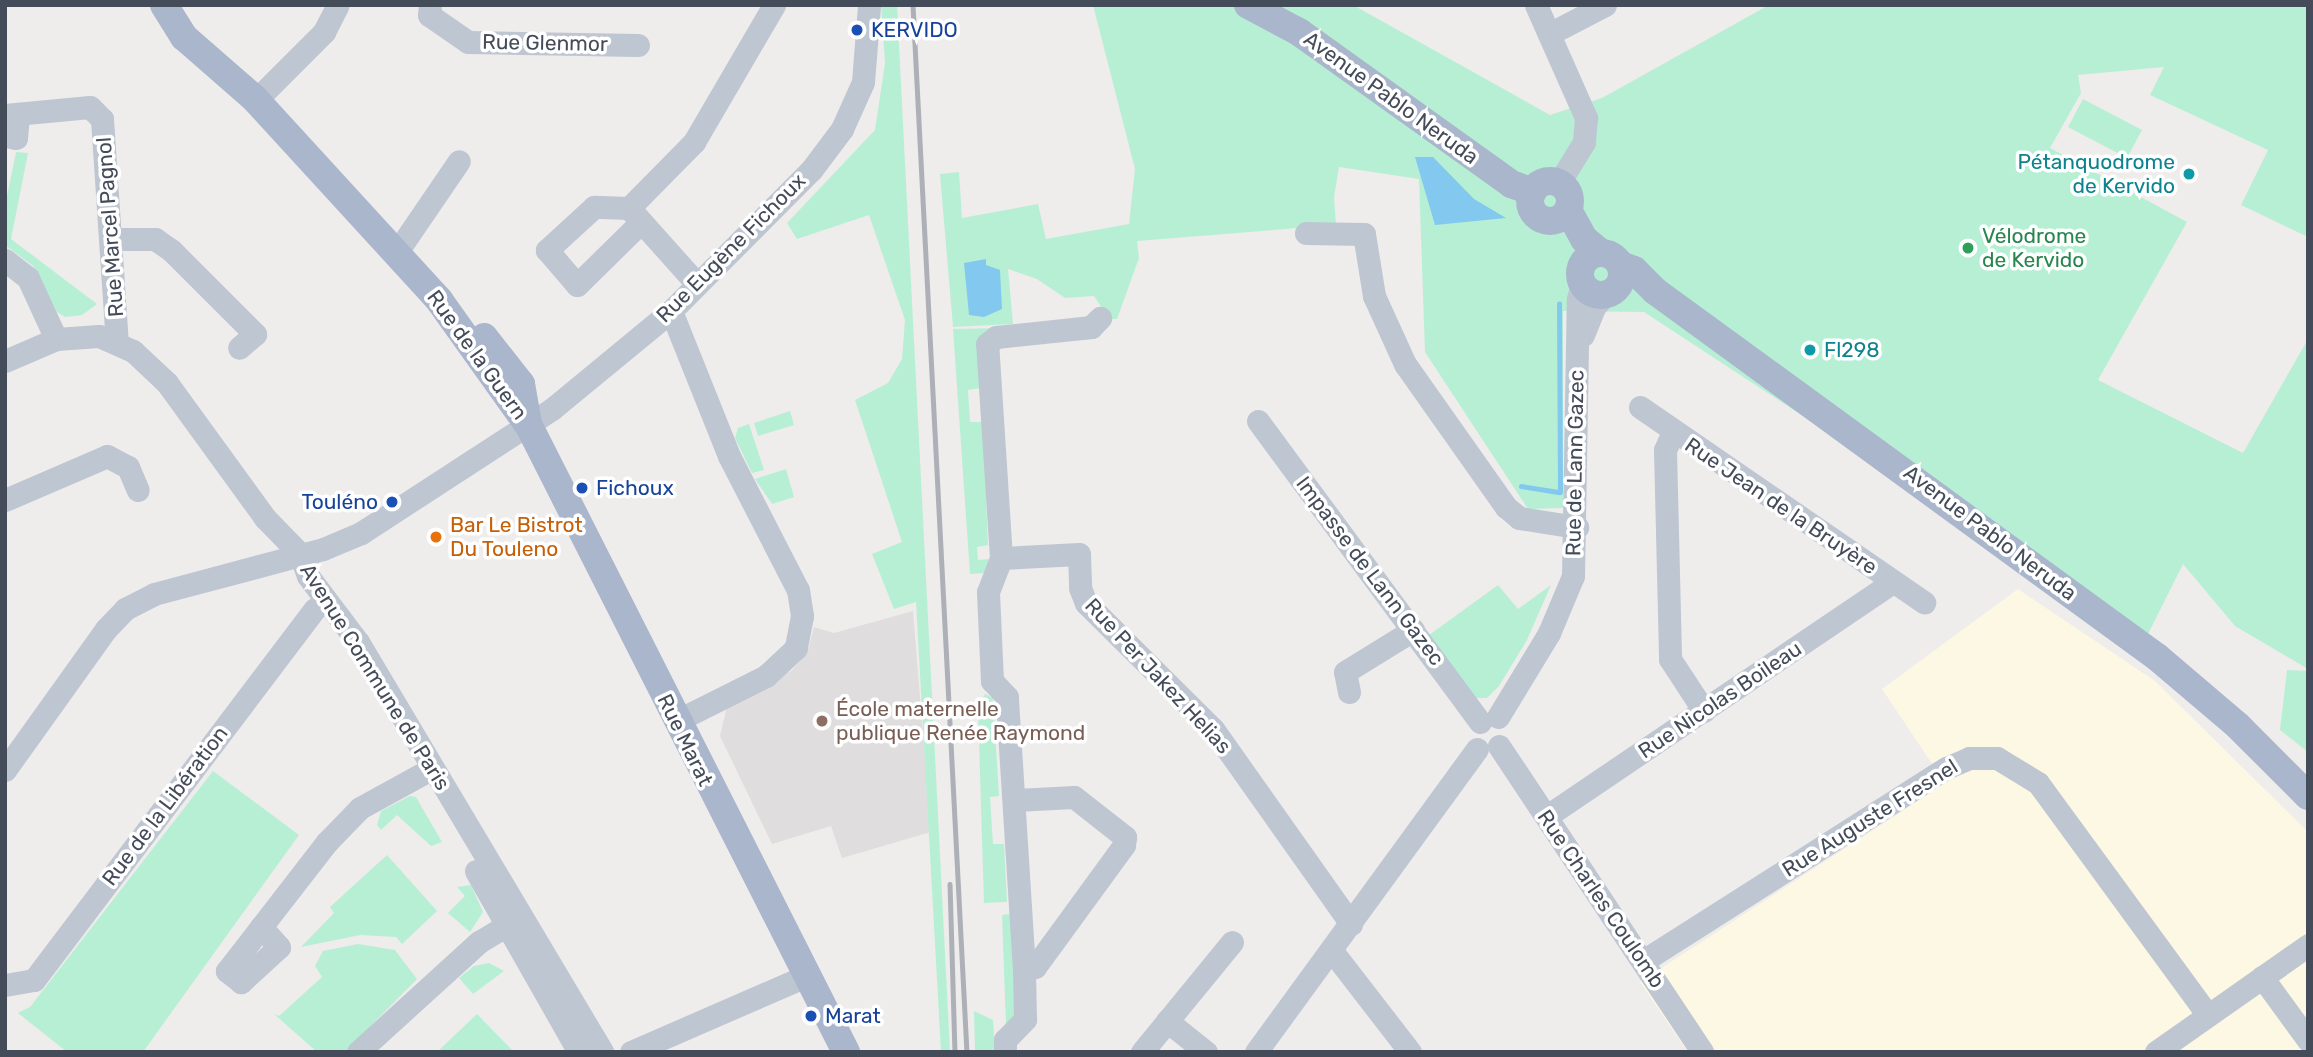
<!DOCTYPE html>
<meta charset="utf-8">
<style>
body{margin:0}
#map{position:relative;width:2313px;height:1057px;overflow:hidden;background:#efecec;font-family:Rubik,sans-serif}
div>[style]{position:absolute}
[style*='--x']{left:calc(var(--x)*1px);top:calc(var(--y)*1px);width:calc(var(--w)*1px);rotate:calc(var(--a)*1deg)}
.commercial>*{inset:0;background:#fcf8e3}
.education>*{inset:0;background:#e0ddde}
.green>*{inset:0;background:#b7efd5}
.water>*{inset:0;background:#83c8ee}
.stream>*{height:4.5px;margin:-2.25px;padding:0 2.25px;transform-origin:2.25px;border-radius:2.25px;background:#83c8ee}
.minor>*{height:23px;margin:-11.5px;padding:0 11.5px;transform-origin:11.5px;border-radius:11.5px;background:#bec6d2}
.major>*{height:28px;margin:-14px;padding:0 14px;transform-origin:14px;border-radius:14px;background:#aab6cc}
.major>.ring{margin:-14px;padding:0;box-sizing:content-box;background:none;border:28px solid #aab6cc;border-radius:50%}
.rail>*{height:4.5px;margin:-2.25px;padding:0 2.25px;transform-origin:2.25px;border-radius:2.25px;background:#aeb0b7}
.dots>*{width:19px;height:19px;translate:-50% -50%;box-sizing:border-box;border:4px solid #fff;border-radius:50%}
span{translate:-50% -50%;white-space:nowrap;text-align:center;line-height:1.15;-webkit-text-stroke:7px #fff;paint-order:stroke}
.transit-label{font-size:21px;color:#164399}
.left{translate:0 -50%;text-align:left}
.right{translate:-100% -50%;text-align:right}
.street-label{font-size:21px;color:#444c5a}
.culture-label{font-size:21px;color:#0d838f}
.leisure-label{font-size:21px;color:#27864d}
.food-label{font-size:21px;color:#c56008}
.education-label{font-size:21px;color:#785e54}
.frame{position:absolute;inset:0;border:7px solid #444c5a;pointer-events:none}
</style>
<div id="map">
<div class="commercial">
<i style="clip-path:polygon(2018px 589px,2155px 681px,2308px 832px,2308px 1052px,1688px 1052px,1640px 982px,1945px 783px,1882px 689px)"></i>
</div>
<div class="education">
<i style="clip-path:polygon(913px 611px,931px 832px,842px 858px,831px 826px,772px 844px,720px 736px,727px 706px,791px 671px,807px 654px,814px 627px,834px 633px)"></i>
</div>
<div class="green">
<i style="clip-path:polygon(881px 5px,897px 5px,950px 1052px,941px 1052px,916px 602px,894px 609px,872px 554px,902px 542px,855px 400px,888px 383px,902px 359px,905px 320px,869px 215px,797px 239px,787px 223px,875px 130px,885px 63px)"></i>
<i style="clip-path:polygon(1093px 5px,1353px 5px,1550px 115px,1602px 98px,1769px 5px,2308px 5px,2308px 237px,2241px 205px,2268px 150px,2150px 95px,2164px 67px,2078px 75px,2081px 93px,2050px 148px,2187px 222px,2098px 380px,2243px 453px,2308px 339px,2308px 669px,2235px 626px,2183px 564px,2145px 640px,1644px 312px,1563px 311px,1563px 508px,1528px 509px,1425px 352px,1419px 179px,1339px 167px,1334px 197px,1336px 225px,1137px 241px,1139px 258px,1117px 319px,1109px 319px,1094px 296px,1065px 298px,1037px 279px,1008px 269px,1013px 324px,953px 327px,940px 174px,959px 172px,962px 218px,1038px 204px,1046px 239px,1129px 224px,1135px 169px)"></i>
<i style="clip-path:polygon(2083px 99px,2142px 130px,2127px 158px,2068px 127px)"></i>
<i style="clip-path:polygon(16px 152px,28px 153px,11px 239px,97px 304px,82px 315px,65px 317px,57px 312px,33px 266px,5px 245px,5px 206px)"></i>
<i style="clip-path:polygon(1001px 328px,981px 388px,968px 390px,970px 422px,983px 422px,988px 545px,977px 547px,978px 560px,989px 559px,985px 573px,970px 574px,953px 329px)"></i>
<i style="clip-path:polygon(790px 411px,794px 425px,758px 436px,754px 423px)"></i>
<i style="clip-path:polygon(749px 424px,764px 470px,752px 473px,735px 438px,738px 428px)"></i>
<i style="clip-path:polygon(786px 469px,794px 497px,772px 504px,755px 479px)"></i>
<i style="clip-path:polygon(1498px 585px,1518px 609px,1551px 585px,1527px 640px,1499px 686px,1487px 698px,1477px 698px,1467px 693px,1425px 638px)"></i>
<i style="clip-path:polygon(2287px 670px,2308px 671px,2308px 752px,2280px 730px)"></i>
<i style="clip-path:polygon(985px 694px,993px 698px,999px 796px,990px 797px,993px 844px,1004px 844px,1007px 902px,984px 903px,978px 707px)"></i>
<i style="clip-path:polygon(213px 771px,299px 835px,143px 1052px,67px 1052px,18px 1013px,30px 1007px)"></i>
<i style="clip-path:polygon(410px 796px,416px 797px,442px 842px,431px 846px,397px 815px,381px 830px,377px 825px,381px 811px)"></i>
<i style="clip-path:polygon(387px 855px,437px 911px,402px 944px,396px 937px,360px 935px,301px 947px,334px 913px,330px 907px)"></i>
<i style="clip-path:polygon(471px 885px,483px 912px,470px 932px,448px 913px,465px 896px,457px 887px)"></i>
<i style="clip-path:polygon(1010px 914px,1017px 1018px,1006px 1025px,1002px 915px)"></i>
<i style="clip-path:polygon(358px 944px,395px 950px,417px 979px,345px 1052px,317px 1052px,274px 1014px,279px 1016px,322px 977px,315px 966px,323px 951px)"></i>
<i style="clip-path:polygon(489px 963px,504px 971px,473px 994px,459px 978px,474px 966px)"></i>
<i style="clip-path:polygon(974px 1011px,993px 1020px,995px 1052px,975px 1052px)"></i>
<i style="clip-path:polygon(477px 1014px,514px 1052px,437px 1052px)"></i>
</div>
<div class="water">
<i style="clip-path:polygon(1415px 157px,1433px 157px,1474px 199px,1506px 218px,1435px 225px)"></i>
<i style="clip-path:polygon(986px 259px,986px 265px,1000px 270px,1002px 309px,984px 317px,969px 315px,964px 263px)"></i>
</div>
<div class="stream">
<i style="--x:1521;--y:486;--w:39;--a:9"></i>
<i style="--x:1560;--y:492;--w:188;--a:-90.3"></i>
</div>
<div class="minor">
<i style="--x:430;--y:5;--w:10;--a:96"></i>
<i style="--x:429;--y:15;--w:47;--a:34.7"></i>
<i style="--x:468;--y:42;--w:170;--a:1"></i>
<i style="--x:1536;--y:5;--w:124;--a:66.1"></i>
<i style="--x:1586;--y:118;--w:24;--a:95"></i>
<i style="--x:1584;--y:142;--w:48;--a:121.4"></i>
<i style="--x:1549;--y:34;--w:63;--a:-27.4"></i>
<i style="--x:264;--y:92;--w:85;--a:-45"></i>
<i style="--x:324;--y:32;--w:30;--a:-63"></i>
<i style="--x:5;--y:115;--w:85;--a:-5.4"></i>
<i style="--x:90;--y:107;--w:17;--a:45"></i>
<i style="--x:102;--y:119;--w:224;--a:86.2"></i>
<i style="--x:5;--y:136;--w:11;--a:10"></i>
<i style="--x:16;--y:138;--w:24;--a:-85"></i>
<i style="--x:629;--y:208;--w:35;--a:-178"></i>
<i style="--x:594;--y:207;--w:64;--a:137.5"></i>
<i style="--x:547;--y:250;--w:46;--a:49.4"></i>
<i style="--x:577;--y:285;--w:90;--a:-44.5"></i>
<i style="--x:1306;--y:233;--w:58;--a:1"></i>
<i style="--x:1364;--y:234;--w:63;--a:80.8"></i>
<i style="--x:1374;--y:296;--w:75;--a:65.5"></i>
<i style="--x:1405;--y:364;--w:175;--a:54.8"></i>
<i style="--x:1506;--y:507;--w:17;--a:40"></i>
<i style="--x:1519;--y:518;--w:59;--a:8.8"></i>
<i style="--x:112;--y:239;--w:43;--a:0"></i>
<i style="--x:155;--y:239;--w:19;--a:35"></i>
<i style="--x:171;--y:250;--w:119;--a:45"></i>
<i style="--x:255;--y:334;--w:21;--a:139"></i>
<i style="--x:403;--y:243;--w:99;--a:-55.7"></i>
<i style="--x:5;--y:260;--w:29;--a:38"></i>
<i style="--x:28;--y:278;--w:67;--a:65.3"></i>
<i style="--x:697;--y:284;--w:102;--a:-131.8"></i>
<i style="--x:629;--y:208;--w:93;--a:-45.4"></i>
<i style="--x:694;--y:142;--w:159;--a:-59.7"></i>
<i style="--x:671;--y:311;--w:156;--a:68.2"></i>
<i style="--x:729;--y:456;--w:151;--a:62.8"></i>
<i style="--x:798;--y:590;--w:26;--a:81"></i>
<i style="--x:802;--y:616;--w:33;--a:101"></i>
<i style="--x:796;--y:648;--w:41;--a:137"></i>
<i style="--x:766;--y:676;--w:101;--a:153.4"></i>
<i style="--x:1583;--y:335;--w:31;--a:-68"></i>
<i style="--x:1595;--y:306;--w:13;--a:-48"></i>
<i style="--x:5;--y:361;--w:56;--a:-23.3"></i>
<i style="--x:56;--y:339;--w:43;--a:-4"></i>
<i style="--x:99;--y:336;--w:37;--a:24"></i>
<i style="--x:133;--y:351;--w:47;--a:43.3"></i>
<i style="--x:167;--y:383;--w:167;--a:54"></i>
<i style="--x:265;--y:518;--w:50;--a:45.8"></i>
<i style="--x:300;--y:554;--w:23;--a:70"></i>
<i style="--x:308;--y:576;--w:83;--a:52.9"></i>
<i style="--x:358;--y:642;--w:477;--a:59.2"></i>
<i style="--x:1640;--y:407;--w:345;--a:34.5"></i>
<i style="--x:1258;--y:421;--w:374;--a:53.6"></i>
<i style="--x:1673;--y:432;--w:20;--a:114"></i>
<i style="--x:1665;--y:450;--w:209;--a:88.6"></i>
<i style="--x:1670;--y:659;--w:62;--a:56.8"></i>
<i style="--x:5;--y:500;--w:111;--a:-23.3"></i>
<i style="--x:107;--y:456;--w:24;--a:28"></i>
<i style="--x:128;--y:467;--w:25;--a:67"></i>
<i style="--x:1001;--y:558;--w:78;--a:-2.9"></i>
<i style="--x:1079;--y:554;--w:34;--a:88"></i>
<i style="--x:1080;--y:588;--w:16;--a:68"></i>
<i style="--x:1086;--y:603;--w:179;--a:44.8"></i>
<i style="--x:1213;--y:729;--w:239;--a:54.7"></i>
<i style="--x:1349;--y:692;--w:20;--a:-101"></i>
<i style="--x:1345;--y:672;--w:80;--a:-31.7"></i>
<i style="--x:1498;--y:717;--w:98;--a:-58.7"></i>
<i style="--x:1549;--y:633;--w:62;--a:-67.2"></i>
<i style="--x:1573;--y:576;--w:277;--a:-89"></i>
<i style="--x:1578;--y:299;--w:16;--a:-75"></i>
<i style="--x:1499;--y:746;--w:367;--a:56.4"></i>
<i style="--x:5;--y:770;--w:173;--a:-54.4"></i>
<i style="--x:106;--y:629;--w:28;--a:-46"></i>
<i style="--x:125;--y:609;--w:33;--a:-27"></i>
<i style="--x:154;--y:594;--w:175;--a:-14.9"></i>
<i style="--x:323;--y:549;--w:41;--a:-22.8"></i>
<i style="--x:361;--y:533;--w:228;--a:-33"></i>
<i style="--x:552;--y:409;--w:154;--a:-39.5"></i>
<i style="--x:671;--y:311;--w:200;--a:-45.2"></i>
<i style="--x:812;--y:169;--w:50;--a:-53.1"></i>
<i style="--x:842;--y:129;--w:51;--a:-65.9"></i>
<i style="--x:863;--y:82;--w:77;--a:-85.5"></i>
<i style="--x:1014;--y:800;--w:60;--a:-2.9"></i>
<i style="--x:1074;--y:797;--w:65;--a:38.1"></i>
<i style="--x:1125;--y:837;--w:8;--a:97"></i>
<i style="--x:1124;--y:845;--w:151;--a:126.1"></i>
<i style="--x:1035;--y:967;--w:11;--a:165"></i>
<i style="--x:1547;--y:816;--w:417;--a:-34.1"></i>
<i style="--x:476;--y:871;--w:208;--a:60.4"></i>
<i style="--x:261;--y:927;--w:27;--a:48"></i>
<i style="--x:279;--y:947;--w:52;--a:137.4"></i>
<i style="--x:241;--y:982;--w:18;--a:-142"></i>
<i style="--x:227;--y:971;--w:56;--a:-52.3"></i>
<i style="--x:261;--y:927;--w:108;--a:-52.2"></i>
<i style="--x:327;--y:842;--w:47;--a:-45.9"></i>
<i style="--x:360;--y:808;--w:81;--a:-28.8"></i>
<i style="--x:1332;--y:951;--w:128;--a:52.3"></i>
<i style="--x:1643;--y:961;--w:359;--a:-32.5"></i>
<i style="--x:1946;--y:768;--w:25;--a:-23"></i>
<i style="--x:1969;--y:758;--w:28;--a:0"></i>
<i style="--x:1997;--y:758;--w:48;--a:31.4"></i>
<i style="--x:2038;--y:783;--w:286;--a:53.8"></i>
<i style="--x:2262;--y:977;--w:78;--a:53.9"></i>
<i style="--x:5;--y:985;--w:29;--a:-10"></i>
<i style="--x:34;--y:980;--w:465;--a:-52.9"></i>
<i style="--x:1167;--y:1021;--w:50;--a:38.5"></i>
<i style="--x:358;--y:1052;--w:164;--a:-42.3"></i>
<i style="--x:479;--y:942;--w:47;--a:-31"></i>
<i style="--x:631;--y:1052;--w:191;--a:-23.5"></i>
<i style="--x:1005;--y:1052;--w:12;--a:-90"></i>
<i style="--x:1005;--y:1040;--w:29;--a:-46"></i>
<i style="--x:1025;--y:1019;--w:49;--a:-91.2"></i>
<i style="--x:1024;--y:970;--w:274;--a:-93.6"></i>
<i style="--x:1007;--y:697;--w:22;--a:-133"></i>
<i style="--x:992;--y:681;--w:89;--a:-92.6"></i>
<i style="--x:988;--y:592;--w:36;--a:-69"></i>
<i style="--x:1001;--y:558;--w:214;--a:-93.7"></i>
<i style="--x:987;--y:344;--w:11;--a:-38"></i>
<i style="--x:996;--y:337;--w:96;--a:-6"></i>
<i style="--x:1091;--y:327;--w:13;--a:-45"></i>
<i style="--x:1142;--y:1052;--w:142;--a:-50.7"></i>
<i style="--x:1256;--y:1052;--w:375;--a:-53.9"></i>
<i style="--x:2156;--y:1052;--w:186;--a:-35.1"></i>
</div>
<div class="major">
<i style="--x:164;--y:5;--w:38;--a:58"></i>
<i style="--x:184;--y:37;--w:93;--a:41.1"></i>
<i style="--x:254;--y:98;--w:274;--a:47.5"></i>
<i style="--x:439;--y:300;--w:155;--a:54.5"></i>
<i style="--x:529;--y:426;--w:702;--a:63.14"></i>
<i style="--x:1248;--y:5;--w:58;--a:27.9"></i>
<i style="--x:1299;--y:32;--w:261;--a:35.6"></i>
<i style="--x:1511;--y:184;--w:23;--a:20"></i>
<i class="ring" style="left:1530px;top:181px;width:12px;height:12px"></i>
<i style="--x:1568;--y:210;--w:33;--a:61"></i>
<i style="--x:1584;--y:239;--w:22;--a:39"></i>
<i class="ring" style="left:1580px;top:253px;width:14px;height:14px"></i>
<i style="--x:1621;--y:265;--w:14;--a:21"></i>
<i style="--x:1634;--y:270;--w:30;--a:45"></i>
<i style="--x:1655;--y:291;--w:621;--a:36.1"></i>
<i style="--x:2157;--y:657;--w:106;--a:40.4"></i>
<i style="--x:2238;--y:726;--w:99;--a:45"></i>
<i style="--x:484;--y:337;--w:60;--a:51.8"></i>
<i style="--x:521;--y:384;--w:40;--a:80"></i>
</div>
<div class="rail">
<i style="--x:913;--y:5;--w:1048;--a:87.05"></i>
<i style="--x:950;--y:884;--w:168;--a:88.3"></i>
</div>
<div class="dots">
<i style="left:857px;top:30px;background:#1a4fb4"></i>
<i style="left:2189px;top:174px;background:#0f9aa8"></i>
<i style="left:1968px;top:248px;background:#2e9e5b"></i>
<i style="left:1810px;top:350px;background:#0f9aa8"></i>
<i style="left:582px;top:488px;background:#1a4fb4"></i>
<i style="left:392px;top:502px;background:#1a4fb4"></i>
<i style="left:436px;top:537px;background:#e8710a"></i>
<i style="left:822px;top:721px;background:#8d6e63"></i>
<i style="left:811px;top:1016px;background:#1a4fb4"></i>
</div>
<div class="transit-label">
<span class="left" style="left:871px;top:30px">KERVIDO</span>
<span class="left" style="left:596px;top:488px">Fichoux</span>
<span class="right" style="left:378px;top:502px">Touléno</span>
<span class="left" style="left:825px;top:1016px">Marat</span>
</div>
<div class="street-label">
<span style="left:545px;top:43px;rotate:1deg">Rue Glenmor</span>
<span style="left:1391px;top:98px;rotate:36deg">Avenue Pablo Neruda</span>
<span style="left:110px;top:227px;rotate:-94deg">Rue Marcel Pagnol</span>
<span style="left:731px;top:248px;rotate:-45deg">Rue Eugène Fichoux</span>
<span style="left:477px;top:355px;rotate:54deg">Rue de la Guern</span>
<span style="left:1575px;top:463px;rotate:-89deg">Rue de Lann Gazec</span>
<span style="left:1781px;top:506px;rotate:34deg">Rue Jean de la Bruyère</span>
<span style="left:1990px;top:533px;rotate:37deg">Avenue Pablo Neruda</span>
<span style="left:1370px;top:571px;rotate:53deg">Impasse de Lann Gazec</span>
<span style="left:1158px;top:676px;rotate:47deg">Rue Per Jakez Helias</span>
<span style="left:375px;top:677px;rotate:58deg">Avenue Commune de Paris</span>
<span style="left:1720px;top:700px;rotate:-34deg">Rue Nicolas Boileau</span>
<span style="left:685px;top:740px;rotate:64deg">Rue Marat</span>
<span style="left:165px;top:806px;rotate:-53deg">Rue de la Libération</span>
<span style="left:1870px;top:818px;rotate:-32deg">Rue Auguste Fresnel</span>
<span style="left:1601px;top:899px;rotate:56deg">Rue Charles Coulomb</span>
</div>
<div class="culture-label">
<span class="right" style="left:2175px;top:174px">Pétanquodrome<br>de Kervido</span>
<span class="left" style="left:1824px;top:350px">Fl298</span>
</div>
<div class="leisure-label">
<span class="left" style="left:1982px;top:248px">Vélodrome<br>de Kervido</span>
</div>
<div class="food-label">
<span class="left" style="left:450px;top:537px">Bar Le Bistrot<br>Du Touleno</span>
</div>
<div class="education-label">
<span class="left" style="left:836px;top:721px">École maternelle<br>publique Renée Raymond</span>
</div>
<div class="frame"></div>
</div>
